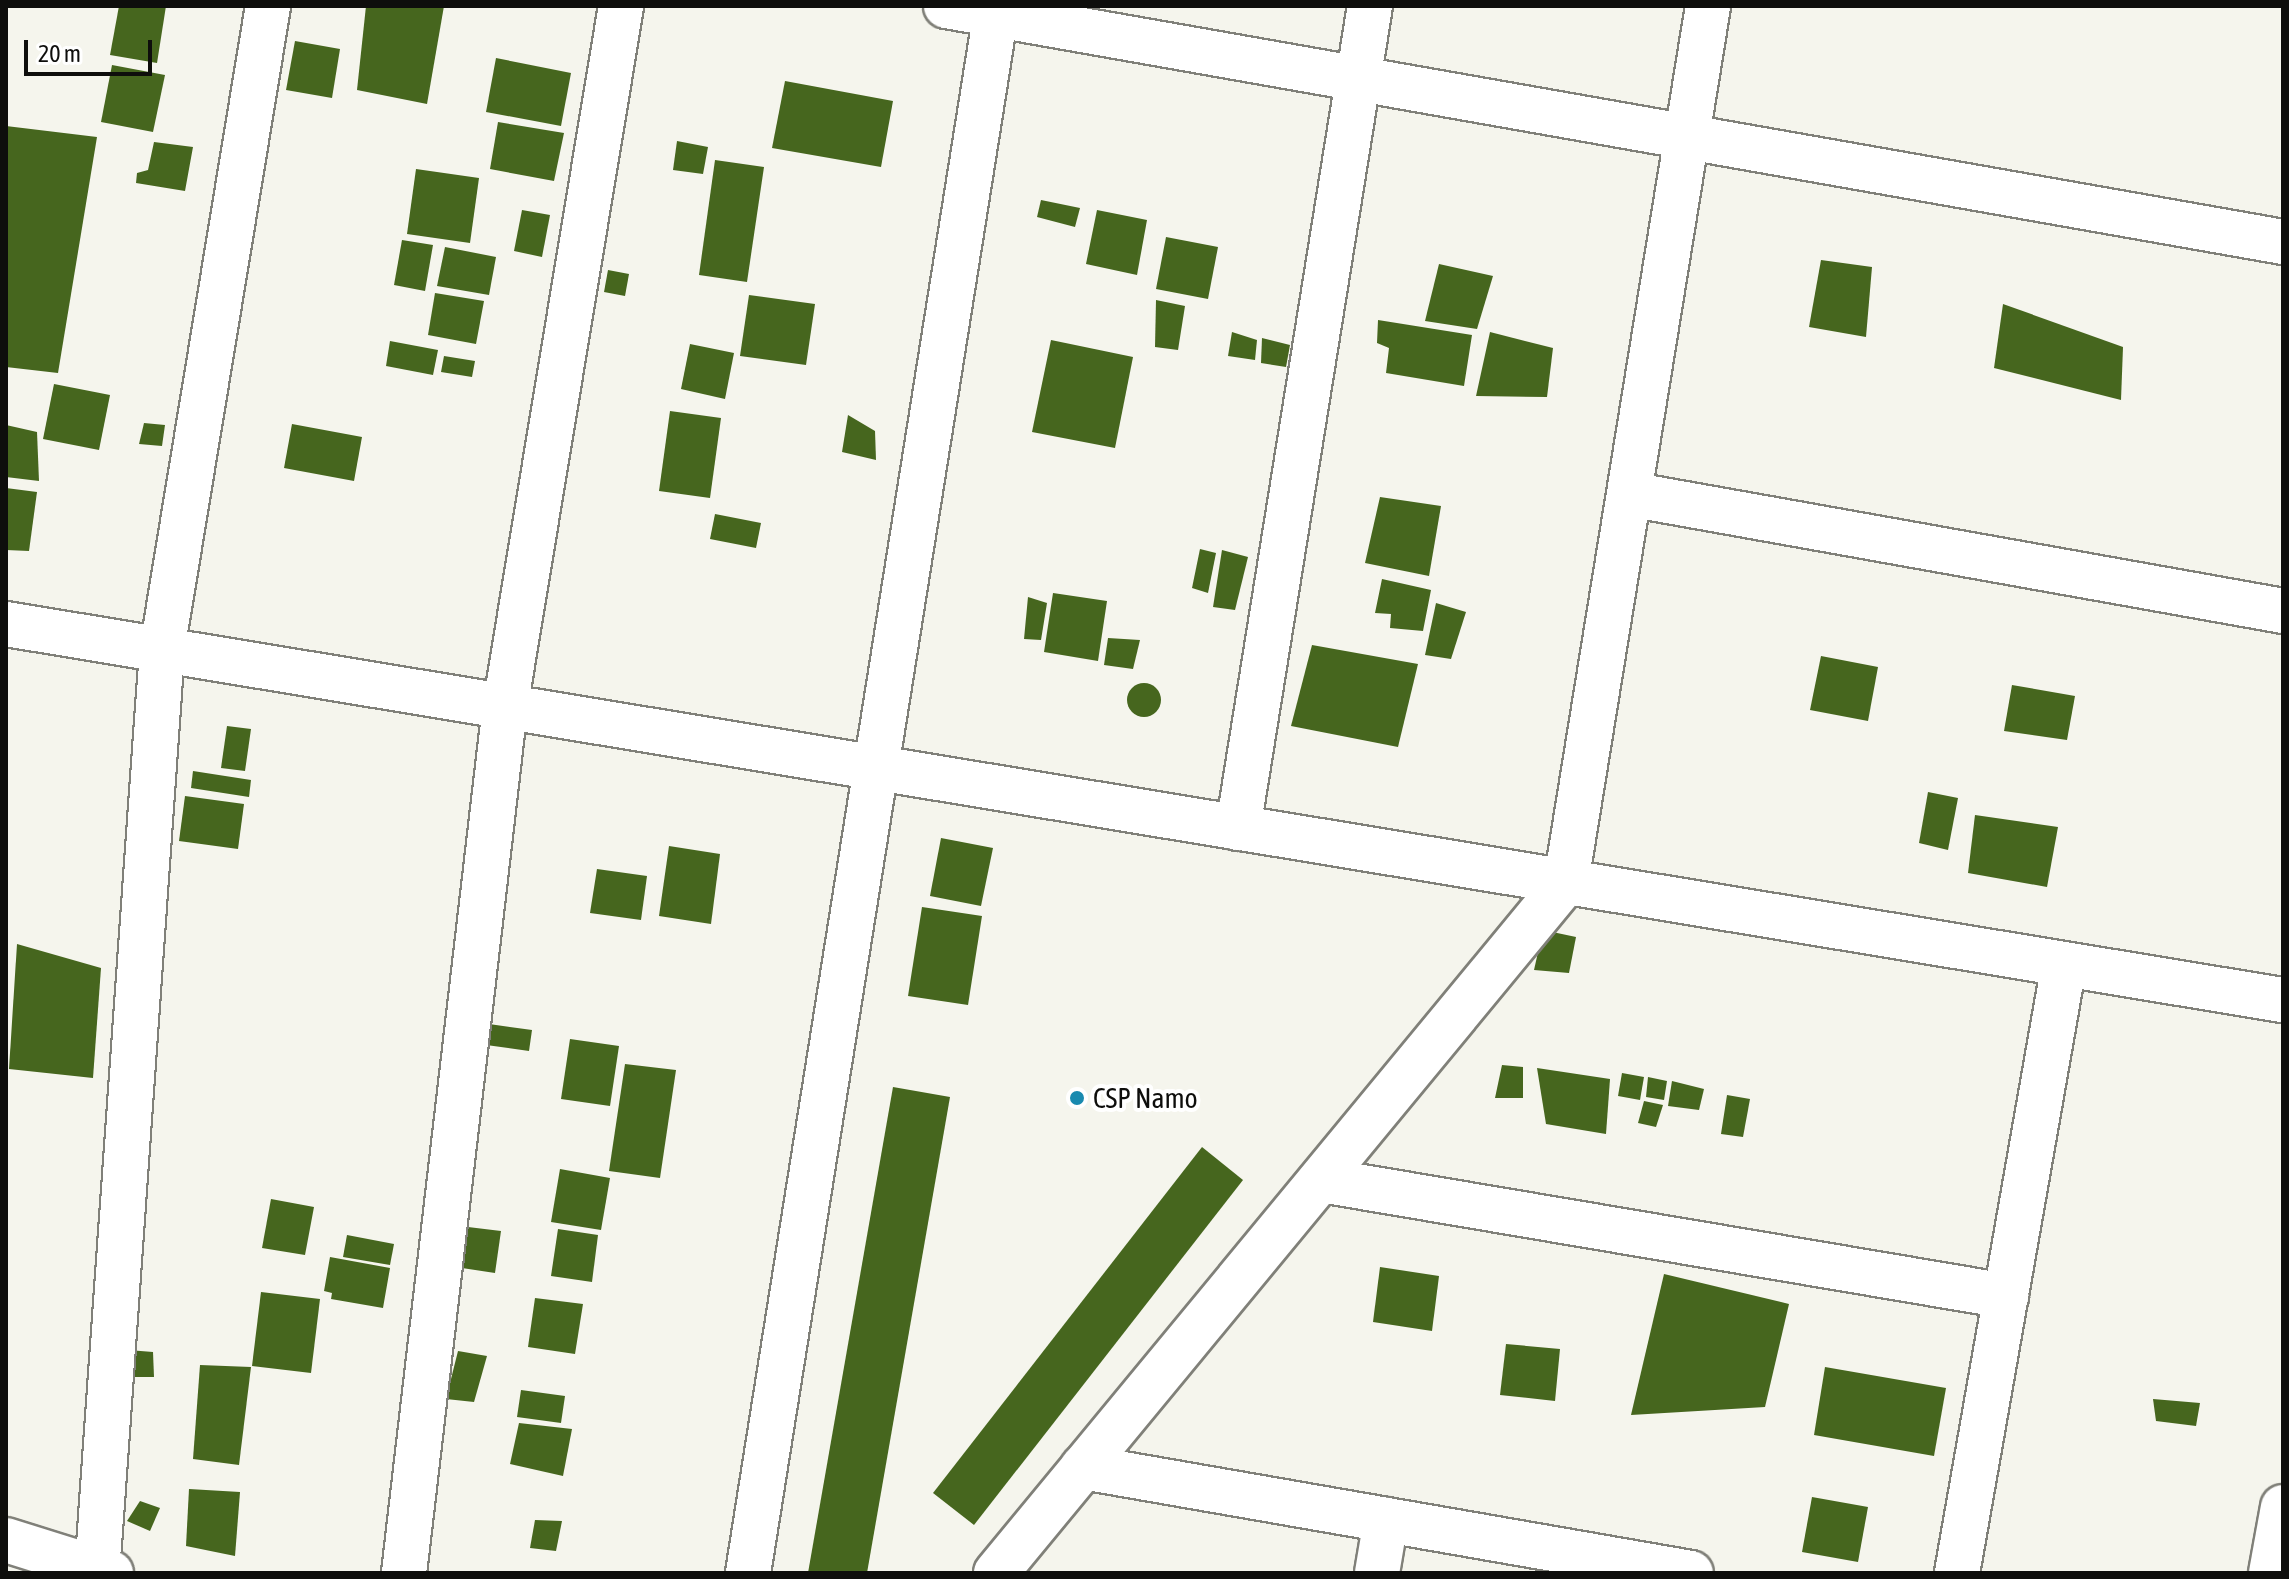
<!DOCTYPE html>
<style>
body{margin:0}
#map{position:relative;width:2289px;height:1579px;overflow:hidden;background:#f5f5ed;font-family:"Asap Condensed",sans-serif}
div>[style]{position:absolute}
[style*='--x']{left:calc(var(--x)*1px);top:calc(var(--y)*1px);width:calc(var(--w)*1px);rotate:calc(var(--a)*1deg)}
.building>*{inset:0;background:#46661e}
.round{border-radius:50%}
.roads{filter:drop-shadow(2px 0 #808079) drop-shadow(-2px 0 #808079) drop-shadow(0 2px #808079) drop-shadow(0 -2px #808079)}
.street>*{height:44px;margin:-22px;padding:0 22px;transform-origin:22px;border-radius:22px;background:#fff}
.dots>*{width:22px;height:22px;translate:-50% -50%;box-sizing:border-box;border:4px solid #fff;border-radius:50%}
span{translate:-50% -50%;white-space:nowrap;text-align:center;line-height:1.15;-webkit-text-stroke:8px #fff;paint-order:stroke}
.poi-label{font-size:28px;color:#0e0e0c}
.left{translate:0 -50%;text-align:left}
.frame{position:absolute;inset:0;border:8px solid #0e0e0c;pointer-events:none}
.scale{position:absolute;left:24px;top:40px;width:128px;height:36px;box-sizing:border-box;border:4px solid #0e0e0c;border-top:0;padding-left:10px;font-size:24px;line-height:28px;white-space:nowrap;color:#0e0e0c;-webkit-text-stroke:6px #fff;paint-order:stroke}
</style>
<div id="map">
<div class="building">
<i style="clip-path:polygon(119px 6px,166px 6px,157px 63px,110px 55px)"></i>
<i style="clip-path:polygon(366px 6px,444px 6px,427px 104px,357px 90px)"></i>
<i style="clip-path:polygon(295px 41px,340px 49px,332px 98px,286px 90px)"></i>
<i style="clip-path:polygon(496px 58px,571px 73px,561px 126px,486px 112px)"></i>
<i style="clip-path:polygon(112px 65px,165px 75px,153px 132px,101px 122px)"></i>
<i style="clip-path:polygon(785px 81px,893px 101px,881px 167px,772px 148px)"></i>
<i style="clip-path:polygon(498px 122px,564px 133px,554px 181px,490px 169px)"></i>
<i style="clip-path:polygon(6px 126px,97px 137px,58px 373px,6px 367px)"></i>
<i style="clip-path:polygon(677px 141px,708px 147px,703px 174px,673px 170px)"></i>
<i style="clip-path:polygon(154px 142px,193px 147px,185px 191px,136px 183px,137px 173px,148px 170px)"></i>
<i style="clip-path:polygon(715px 160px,764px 167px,747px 282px,699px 275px)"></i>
<i style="clip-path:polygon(416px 169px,479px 178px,470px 243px,407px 234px)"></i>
<i style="clip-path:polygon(1041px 200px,1080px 208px,1075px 227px,1037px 217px)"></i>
<i style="clip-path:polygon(522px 210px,550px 215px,542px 257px,514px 251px)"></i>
<i style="clip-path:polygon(1097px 210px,1147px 220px,1137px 275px,1086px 264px)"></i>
<i style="clip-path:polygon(1166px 237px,1218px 247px,1208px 299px,1156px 289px)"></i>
<i style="clip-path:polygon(402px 240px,433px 245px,425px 291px,394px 285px)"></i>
<i style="clip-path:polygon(445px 247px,496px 257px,489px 295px,437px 286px)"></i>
<i style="clip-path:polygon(1821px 260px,1872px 267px,1866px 337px,1809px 327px)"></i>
<i style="clip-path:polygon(1439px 264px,1493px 276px,1477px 329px,1425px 321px)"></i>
<i style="clip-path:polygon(608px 270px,629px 274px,625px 296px,604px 292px)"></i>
<i style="clip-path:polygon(435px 293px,484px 301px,476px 344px,428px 335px)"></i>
<i style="clip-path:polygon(749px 295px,815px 304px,806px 365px,740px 356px)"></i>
<i style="clip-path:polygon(1156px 300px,1185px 306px,1178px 350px,1155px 347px)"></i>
<i style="clip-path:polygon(2003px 304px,2123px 347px,2121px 400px,1994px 368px)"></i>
<i style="clip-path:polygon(1378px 320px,1472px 335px,1464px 386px,1386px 373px,1389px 348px,1377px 343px)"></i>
<i style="clip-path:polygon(1232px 332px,1257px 340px,1255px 360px,1228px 356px)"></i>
<i style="clip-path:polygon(1490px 332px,1553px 348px,1547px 397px,1476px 396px)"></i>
<i style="clip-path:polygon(1262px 338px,1290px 345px,1286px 367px,1261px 363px)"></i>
<i style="clip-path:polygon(1051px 340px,1133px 357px,1115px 448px,1032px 432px)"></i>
<i style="clip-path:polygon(390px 341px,438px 350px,433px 375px,386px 366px)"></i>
<i style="clip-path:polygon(690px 344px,734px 353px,725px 399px,681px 389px)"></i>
<i style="clip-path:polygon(444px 356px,475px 361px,472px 377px,441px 372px)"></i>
<i style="clip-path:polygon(54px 384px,110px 395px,99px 450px,43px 439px)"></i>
<i style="clip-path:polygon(670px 411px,721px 418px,710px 498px,659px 491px)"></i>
<i style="clip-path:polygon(848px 415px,875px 431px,876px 460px,842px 452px)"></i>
<i style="clip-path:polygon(144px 423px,165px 425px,162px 446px,139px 444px)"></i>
<i style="clip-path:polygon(292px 424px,362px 437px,354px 481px,284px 468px)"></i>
<i style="clip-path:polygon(6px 425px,37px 432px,39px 481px,6px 477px)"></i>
<i style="clip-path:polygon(6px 488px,37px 492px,29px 551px,6px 550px)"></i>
<i style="clip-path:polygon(1380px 497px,1441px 506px,1429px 576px,1365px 563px)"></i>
<i style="clip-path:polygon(715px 514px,761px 523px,756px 548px,710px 539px)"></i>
<i style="clip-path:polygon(1200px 549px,1216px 553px,1208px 593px,1192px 588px)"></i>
<i style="clip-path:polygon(1222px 550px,1248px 557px,1235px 610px,1213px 607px)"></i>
<i style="clip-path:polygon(1382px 579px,1431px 590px,1423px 631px,1390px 628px,1391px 614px,1375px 613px)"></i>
<i style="clip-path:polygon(1053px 593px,1107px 601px,1098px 661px,1044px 652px)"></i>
<i style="clip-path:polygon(1028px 597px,1047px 603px,1041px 640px,1024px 639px)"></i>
<i style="clip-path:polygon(1436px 603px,1466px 612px,1451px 659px,1425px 655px)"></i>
<i style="clip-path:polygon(1108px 638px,1140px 640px,1133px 669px,1104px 665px)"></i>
<i style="clip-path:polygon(1312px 645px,1418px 664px,1398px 747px,1291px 726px)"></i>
<i style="clip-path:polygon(1821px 656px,1878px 667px,1868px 721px,1810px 710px)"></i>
<i class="round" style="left:1127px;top:683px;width:34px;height:34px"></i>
<i style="clip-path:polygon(2012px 685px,2075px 696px,2067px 740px,2004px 731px)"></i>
<i style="clip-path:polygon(227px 726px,251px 729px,245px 771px,221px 768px)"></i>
<i style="clip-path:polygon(193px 771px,251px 780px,249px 797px,191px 788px)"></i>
<i style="clip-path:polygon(1928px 792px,1958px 798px,1948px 850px,1919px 843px)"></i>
<i style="clip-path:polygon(185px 796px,244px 804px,238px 849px,179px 841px)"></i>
<i style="clip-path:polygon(1975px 815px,2058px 827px,2047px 887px,1968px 873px)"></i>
<i style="clip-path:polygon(941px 838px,993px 848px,981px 906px,930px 896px)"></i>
<i style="clip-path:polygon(669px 846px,720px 854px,711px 924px,659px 916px)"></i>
<i style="clip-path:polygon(597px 869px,647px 876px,641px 920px,590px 913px)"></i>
<i style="clip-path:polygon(922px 907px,982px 916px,968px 1005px,908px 996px)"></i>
<i style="clip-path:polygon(1543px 930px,1576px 937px,1569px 973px,1534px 970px)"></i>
<i style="clip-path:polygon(17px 944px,101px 968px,93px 1078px,9px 1069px)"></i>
<i style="clip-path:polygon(482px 1023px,532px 1030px,529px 1051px,479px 1044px)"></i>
<i style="clip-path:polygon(570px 1039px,619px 1046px,610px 1106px,561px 1099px)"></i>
<i style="clip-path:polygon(625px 1064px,676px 1070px,660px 1178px,609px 1171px)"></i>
<i style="clip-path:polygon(1502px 1065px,1523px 1067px,1523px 1098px,1495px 1098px)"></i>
<i style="clip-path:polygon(1537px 1068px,1610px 1079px,1606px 1134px,1546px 1124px)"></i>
<i style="clip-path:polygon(1622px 1073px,1644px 1077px,1640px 1100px,1618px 1096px)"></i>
<i style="clip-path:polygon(1648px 1077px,1667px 1081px,1664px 1100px,1646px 1097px)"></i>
<i style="clip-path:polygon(1672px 1081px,1704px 1089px,1699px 1110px,1668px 1106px)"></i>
<i style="clip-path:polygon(893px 1087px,950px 1097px,867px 1573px,808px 1573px)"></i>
<i style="clip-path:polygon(1727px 1095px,1750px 1099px,1743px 1137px,1721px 1134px)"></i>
<i style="clip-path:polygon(1644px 1101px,1663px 1105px,1656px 1127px,1638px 1123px)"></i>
<i style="clip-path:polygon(1202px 1147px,1243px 1180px,974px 1525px,933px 1493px)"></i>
<i style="clip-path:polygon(560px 1169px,610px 1178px,601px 1230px,551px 1222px)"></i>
<i style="clip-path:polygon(271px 1199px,314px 1207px,305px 1255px,262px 1248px)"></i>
<i style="clip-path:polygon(468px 1227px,501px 1231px,495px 1273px,462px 1268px)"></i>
<i style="clip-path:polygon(558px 1229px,598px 1235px,592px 1282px,551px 1276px)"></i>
<i style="clip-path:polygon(347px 1235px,394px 1244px,390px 1265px,343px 1257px)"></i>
<i style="clip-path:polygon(330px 1257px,390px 1268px,383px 1308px,331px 1299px,332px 1293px,324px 1291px)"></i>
<i style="clip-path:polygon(1380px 1267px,1439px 1276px,1432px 1331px,1373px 1322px)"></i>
<i style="clip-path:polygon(1664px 1274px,1789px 1304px,1765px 1407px,1631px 1415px)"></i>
<i style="clip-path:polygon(261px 1292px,320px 1299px,311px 1373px,252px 1366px)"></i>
<i style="clip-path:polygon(535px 1298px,583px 1304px,575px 1354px,528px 1347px)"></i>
<i style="clip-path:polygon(1506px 1344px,1560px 1349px,1555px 1401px,1500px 1395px)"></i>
<i style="clip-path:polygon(128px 1350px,153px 1352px,154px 1377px,126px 1377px)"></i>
<i style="clip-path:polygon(458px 1351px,487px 1356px,474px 1402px,446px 1399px)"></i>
<i style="clip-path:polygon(200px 1365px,251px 1367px,239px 1465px,193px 1459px)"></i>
<i style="clip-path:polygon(1825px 1367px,1946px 1388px,1934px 1456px,1814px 1435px)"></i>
<i style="clip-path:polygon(521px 1390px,565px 1396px,561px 1423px,517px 1417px)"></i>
<i style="clip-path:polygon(2153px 1399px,2200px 1403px,2196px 1426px,2156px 1421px)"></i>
<i style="clip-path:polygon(519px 1423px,572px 1429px,563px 1476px,510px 1464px)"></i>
<i style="clip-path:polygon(189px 1489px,240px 1492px,235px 1556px,186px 1546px)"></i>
<i style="clip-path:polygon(1812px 1497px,1868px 1507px,1858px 1562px,1802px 1552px)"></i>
<i style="clip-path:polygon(140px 1501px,160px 1508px,150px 1531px,127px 1521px)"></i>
<i style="clip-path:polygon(535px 1520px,562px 1521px,556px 1551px,530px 1548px)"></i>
</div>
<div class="roads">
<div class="street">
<i style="--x:946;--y:6;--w:1358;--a:10.01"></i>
<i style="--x:1629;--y:494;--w:664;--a:10.14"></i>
<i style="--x:6;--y:624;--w:2308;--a:9.38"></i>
<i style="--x:1238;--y:828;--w:833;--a:-80.88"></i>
<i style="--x:1321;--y:1180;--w:695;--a:9.61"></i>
<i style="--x:1083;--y:1467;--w:617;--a:9.89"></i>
<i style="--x:6;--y:1540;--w:110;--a:17.4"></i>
<i style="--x:97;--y:1573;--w:925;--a:-85.97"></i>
<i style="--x:162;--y:650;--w:653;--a:-80.65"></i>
<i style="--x:404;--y:1573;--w:872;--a:-83.35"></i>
<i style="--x:505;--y:707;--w:711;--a:-80.6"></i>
<i style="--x:748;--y:1573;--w:1587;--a:-80.97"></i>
<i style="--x:996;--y:1573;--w:896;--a:-50.48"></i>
<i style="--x:1566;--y:882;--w:887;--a:-80.79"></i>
<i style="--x:1377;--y:1573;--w:54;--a:-80.4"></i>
<i style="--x:1957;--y:1573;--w:618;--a:-80.03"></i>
<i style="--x:2271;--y:1573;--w:67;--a:-79.7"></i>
</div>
</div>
<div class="dots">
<i style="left:1077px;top:1098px;background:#198aaf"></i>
</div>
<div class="poi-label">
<span class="left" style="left:1093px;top:1098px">CSP Namo</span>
</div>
<div class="frame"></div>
<div class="scale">20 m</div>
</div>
